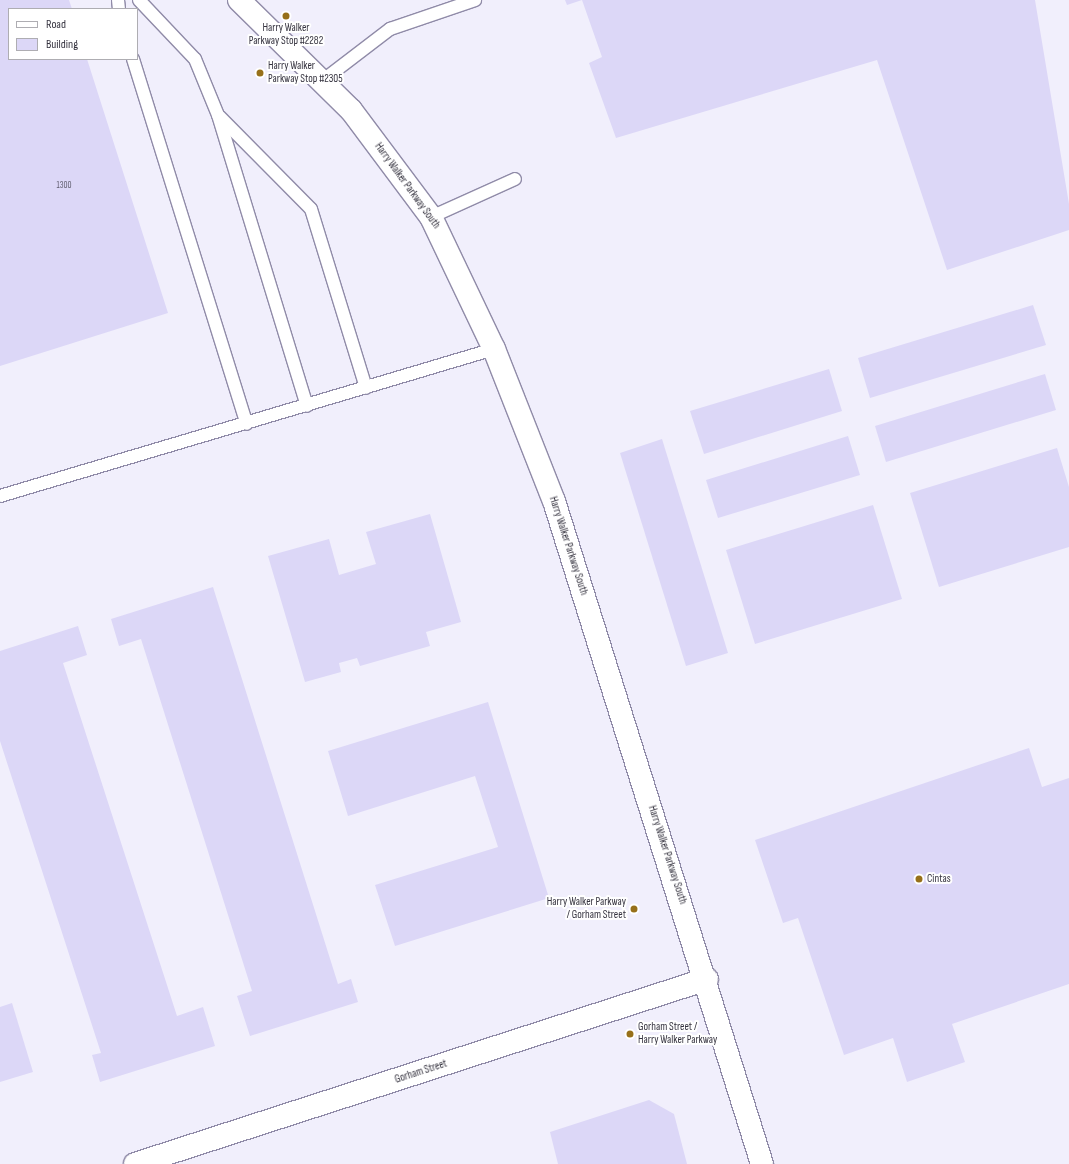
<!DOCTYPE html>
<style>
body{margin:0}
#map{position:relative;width:1069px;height:1164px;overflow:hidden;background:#f1effc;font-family:"Sofia Sans Condensed",sans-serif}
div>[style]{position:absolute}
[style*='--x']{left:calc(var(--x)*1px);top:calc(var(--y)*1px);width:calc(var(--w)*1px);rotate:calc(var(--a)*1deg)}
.building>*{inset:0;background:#dcd7f7}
.roads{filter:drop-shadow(1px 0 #908ba8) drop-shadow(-1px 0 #908ba8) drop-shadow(0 1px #908ba8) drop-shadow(0 -1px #908ba8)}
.lane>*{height:12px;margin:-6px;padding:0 6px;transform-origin:6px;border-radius:6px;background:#fff}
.secondary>*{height:22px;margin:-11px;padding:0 11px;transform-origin:11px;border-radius:11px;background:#fff}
.dots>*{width:11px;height:11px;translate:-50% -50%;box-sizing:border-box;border:2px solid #fff;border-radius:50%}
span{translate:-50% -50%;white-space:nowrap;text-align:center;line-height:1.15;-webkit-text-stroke:4px #fff;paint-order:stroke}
.number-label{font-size:9px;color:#5f5c6d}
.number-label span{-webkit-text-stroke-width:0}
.poi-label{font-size:11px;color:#35333f}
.left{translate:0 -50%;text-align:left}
.right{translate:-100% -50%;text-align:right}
.street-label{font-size:11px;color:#35333f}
.legend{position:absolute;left:8px;top:8px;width:130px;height:52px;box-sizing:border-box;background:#fff;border:1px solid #aeadb2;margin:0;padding:5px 7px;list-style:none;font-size:12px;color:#35333f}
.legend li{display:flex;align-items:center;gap:8px;height:20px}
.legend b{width:20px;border:1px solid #aeadb2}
</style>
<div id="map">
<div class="building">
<i style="clip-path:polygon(0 0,69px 0,72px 9px,9px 9px,9px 59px,87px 59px,168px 313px,0 366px)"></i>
<i style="clip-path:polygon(565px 0,1035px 0,1069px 204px,1069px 230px,947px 270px,877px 60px,616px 138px,589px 63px,602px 57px,582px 0,567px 5px)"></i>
<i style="clip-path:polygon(1033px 305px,1046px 345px,870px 398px,858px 358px)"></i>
<i style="clip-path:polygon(829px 369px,842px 411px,704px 454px,690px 411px)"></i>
<i style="clip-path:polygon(1045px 374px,1056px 410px,886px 462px,875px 426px)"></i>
<i style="clip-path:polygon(848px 436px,860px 475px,718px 518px,706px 480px)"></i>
<i style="clip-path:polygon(662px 439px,728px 653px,686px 666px,620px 453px)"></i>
<i style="clip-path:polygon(1057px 448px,1069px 487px,1069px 547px,939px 587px,910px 493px)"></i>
<i style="clip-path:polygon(873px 505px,902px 599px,755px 644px,726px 550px)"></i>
<i style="clip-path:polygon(430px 514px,461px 622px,426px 632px,430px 646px,360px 666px,357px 658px,339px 663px,341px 672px,305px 682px,268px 556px,329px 539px,339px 575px,376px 564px,366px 532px)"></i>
<i style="clip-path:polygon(213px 587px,338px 984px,351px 979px,358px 1002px,250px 1036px,237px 996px,252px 991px,141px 639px,119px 646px,111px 619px)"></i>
<i style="clip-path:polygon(78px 626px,87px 655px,63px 663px,177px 1016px,203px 1007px,215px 1046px,100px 1082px,92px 1055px,101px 1053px,0 741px,0 651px)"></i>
<i style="clip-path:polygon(488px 702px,549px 898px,395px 946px,375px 885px,498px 847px,475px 776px,348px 816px,328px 751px)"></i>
<i style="clip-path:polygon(1029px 748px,1042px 787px,1069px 778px,1069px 984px,952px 1024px,965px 1062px,907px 1082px,893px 1038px,844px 1055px,798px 918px,783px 923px,755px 840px)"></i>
<i style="clip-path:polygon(12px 1003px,33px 1072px,0 1082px,0 1007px)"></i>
<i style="clip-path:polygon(649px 1100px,674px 1114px,687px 1164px,558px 1164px,550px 1132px)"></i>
</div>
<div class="roads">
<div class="lane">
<i style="--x:118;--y:0;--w:9;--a:84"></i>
<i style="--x:139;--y:0;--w:81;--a:46.5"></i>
<i style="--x:195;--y:59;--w:61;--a:67.7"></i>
<i style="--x:218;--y:115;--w:304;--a:73"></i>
<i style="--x:133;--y:59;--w:382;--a:72.7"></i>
<i style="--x:322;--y:81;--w:86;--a:-37.4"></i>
<i style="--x:390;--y:29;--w:90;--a:-18.8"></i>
<i style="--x:220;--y:117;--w:129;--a:45.3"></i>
<i style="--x:311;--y:209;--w:187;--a:72.9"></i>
<i style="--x:431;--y:217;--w:92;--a:-24.3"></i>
<i style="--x:0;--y:496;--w:515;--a:-16.57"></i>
</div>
<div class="secondary">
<i style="--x:239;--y:0;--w:157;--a:44.5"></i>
<i style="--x:351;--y:110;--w:134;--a:53.2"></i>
<i style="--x:431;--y:217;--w:146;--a:64.5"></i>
<i style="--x:494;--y:349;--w:163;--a:68.5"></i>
<i style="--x:554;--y:501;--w:695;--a:72.58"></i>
<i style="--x:135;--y:1164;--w:601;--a:-17.92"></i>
</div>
</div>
<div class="dots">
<i style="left:286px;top:16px;background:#97701a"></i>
<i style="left:260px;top:73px;background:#97701a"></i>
<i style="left:919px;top:879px;background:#97701a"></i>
<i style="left:634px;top:909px;background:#97701a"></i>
<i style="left:630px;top:1034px;background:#97701a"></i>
</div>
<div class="number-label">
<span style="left:64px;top:186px">1300</span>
</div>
<div class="poi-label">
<span style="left:286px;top:35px">Harry Walker<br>Parkway Stop #2282</span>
<span class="left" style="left:268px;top:73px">Harry Walker<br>Parkway Stop #2305</span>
<span class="left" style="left:927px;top:879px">Cintas</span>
<span class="right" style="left:626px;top:909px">Harry Walker Parkway<br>/ Gorham Street</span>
<span class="left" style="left:638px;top:1034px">Gorham Street /<br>Harry Walker Parkway</span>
</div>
<div class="street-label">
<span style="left:407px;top:186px;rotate:54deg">Harry Walker Parkway South</span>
<span style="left:568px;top:546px;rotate:72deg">Harry Walker Parkway South</span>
<span style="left:667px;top:855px;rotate:72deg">Harry Walker Parkway South</span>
<span style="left:421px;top:1072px;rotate:-18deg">Gorham Street</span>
</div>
<ul class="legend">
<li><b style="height:5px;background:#fff"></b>Road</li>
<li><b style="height:11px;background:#dcd7f7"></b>Building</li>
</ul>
</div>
